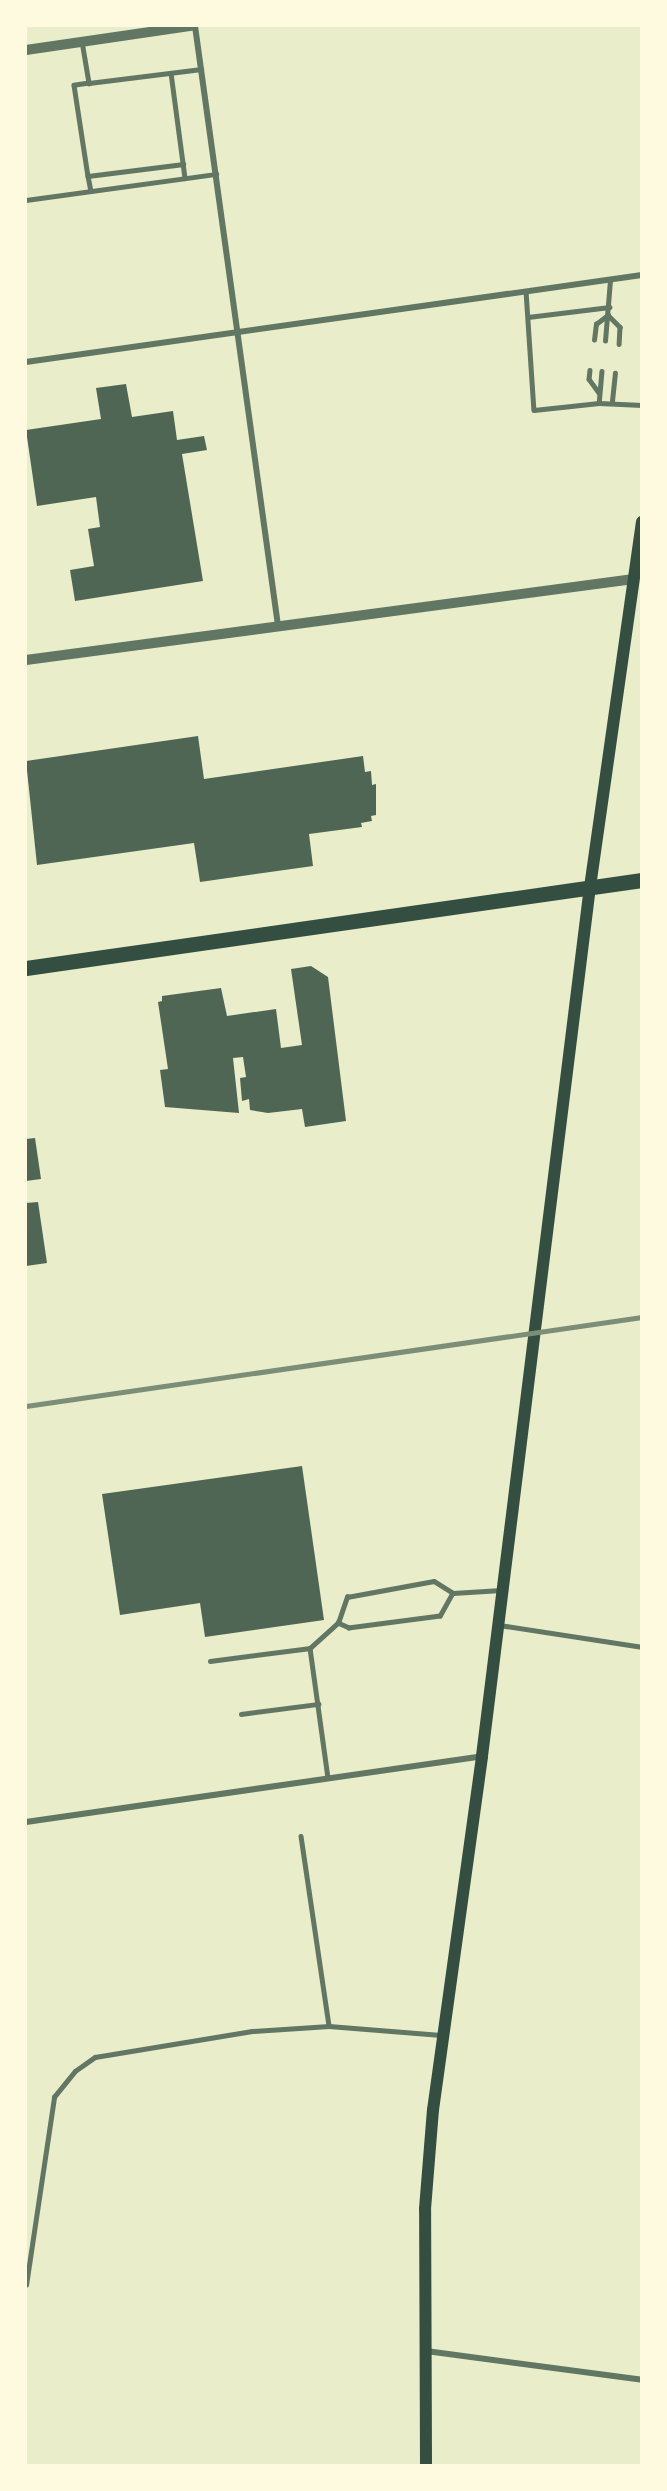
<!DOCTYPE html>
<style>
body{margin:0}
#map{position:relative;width:667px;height:2491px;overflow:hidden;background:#e9edc9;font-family:"Times New Roman",serif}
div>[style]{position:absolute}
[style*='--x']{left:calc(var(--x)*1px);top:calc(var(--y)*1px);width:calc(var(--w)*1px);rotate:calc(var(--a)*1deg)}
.building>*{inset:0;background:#4f6655}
.service>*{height:4.5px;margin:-2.25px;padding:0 2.25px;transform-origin:2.25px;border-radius:2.25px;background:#617663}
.minor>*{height:6px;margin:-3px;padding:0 3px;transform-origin:3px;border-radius:3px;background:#617663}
.tertiary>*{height:10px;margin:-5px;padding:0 5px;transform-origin:5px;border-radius:5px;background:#617663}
.secondary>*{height:12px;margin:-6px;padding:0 6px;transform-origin:6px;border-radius:6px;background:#344e41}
.primary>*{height:15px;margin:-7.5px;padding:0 7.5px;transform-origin:7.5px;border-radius:7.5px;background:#344e41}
.rail>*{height:4.5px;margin:-2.25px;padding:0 2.25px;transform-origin:2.25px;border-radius:2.25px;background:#7c8e77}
span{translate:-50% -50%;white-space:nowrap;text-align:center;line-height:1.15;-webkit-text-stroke:4.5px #fefae0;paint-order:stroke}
.frame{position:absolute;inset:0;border:27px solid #fefae0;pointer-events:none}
</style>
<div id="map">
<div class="building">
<i style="clip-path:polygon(126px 384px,132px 417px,173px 411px,177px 440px,204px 436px,207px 450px,182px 454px,203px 581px,75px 601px,70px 570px,94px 566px,88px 529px,100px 527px,96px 497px,37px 506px,26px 430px,101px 419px,96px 388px)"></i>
<i style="clip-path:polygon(198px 736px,204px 779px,363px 756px,365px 772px,371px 771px,372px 785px,376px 784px,376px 815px,371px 816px,372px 821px,361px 823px,362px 827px,309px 834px,313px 866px,200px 882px,194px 843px,37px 865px,26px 761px)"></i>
<i style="clip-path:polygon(311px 966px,328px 977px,346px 1121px,305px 1127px,302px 1109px,268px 1113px,250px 1110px,249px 1099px,242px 1101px,240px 1078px,246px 1077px,243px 1057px,233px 1058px,239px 1113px,165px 1107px,160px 1070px,168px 1069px,158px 1002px,162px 1001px,162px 996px,221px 988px,227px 1016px,276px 1009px,281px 1048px,302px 1045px,291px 969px)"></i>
<i style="clip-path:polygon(35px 1138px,41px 1179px,26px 1181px,26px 1139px)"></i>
<i style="clip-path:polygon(38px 1202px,47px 1263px,26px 1266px,26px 1203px)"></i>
<i style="clip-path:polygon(302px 1466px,324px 1620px,205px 1637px,200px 1603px,120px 1615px,102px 1494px)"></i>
</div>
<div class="service">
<i style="--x:82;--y:41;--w:43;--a:80.5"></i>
<i style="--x:89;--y:83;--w:113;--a:-7.1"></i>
<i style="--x:171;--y:73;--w:106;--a:82.4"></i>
<i style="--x:89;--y:83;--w:15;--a:172"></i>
<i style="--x:74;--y:85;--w:92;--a:81.3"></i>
<i style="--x:88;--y:176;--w:96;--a:-7.2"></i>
<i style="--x:88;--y:176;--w:15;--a:79"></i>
<i style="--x:26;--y:200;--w:192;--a:-7.8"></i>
<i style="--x:526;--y:291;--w:119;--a:86.2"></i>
<i style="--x:534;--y:410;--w:65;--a:-6.1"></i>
<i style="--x:528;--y:317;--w:82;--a:-7"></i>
<i style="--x:594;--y:340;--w:16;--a:-83"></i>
<i style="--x:596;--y:324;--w:15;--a:-37"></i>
<i style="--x:608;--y:315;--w:17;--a:45"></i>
<i style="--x:620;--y:327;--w:17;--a:93"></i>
<i style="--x:605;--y:341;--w:61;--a:-85.3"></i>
<i style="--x:590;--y:370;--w:9;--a:96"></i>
<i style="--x:589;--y:379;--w:17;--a:54"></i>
<i style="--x:602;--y:371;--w:32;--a:95"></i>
<i style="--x:599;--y:403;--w:43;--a:2.7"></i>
<i style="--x:612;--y:401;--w:28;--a:-84"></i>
<i style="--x:453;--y:1593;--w:48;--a:-3.6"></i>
<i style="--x:499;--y:1625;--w:145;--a:8.7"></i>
<i style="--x:310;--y:1648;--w:38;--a:-42"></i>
<i style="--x:338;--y:1623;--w:28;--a:-71"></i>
<i style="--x:347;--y:1597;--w:88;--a:-10.4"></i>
<i style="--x:434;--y:1581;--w:22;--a:32"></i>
<i style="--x:453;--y:1593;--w:26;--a:119"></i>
<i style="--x:440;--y:1616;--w:92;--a:172.5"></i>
<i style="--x:349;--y:1628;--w:12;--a:-156"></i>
<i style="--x:210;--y:1661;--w:101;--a:-7.4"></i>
<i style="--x:310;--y:1648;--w:131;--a:82.1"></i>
<i style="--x:241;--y:1714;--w:78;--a:-7.4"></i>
<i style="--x:301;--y:1836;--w:192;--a:81.6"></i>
<i style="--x:329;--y:2026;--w:112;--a:4.6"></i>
<i style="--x:26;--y:2285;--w:190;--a:-81.5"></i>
<i style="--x:54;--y:2097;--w:33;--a:-51"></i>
<i style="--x:75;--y:2071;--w:24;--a:-35"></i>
<i style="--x:95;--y:2057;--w:159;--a:-9.4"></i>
<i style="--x:252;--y:2031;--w:77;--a:-3.7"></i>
</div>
<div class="minor">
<i style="--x:195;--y:26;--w:606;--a:82.12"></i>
<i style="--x:26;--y:362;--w:622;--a:-8.04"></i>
<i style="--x:26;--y:1822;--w:461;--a:-8.2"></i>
<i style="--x:426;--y:2351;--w:218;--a:7.6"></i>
</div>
<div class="tertiary">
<i style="--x:26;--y:50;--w:167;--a:-8.3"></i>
<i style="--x:26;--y:660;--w:613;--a:-7.59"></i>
</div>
<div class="secondary">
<i style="--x:426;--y:2466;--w:257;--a:-90.2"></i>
<i style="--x:425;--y:2209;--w:99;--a:-85.4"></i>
<i style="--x:433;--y:2110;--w:357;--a:-82.1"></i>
<i style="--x:482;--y:1756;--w:876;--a:-82.92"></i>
<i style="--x:590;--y:887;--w:369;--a:-81.9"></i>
</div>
<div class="primary">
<i style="--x:26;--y:968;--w:622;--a:-8.13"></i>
</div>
<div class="rail">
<i style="--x:26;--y:1406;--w:622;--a:-8.22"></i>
</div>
<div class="frame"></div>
</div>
